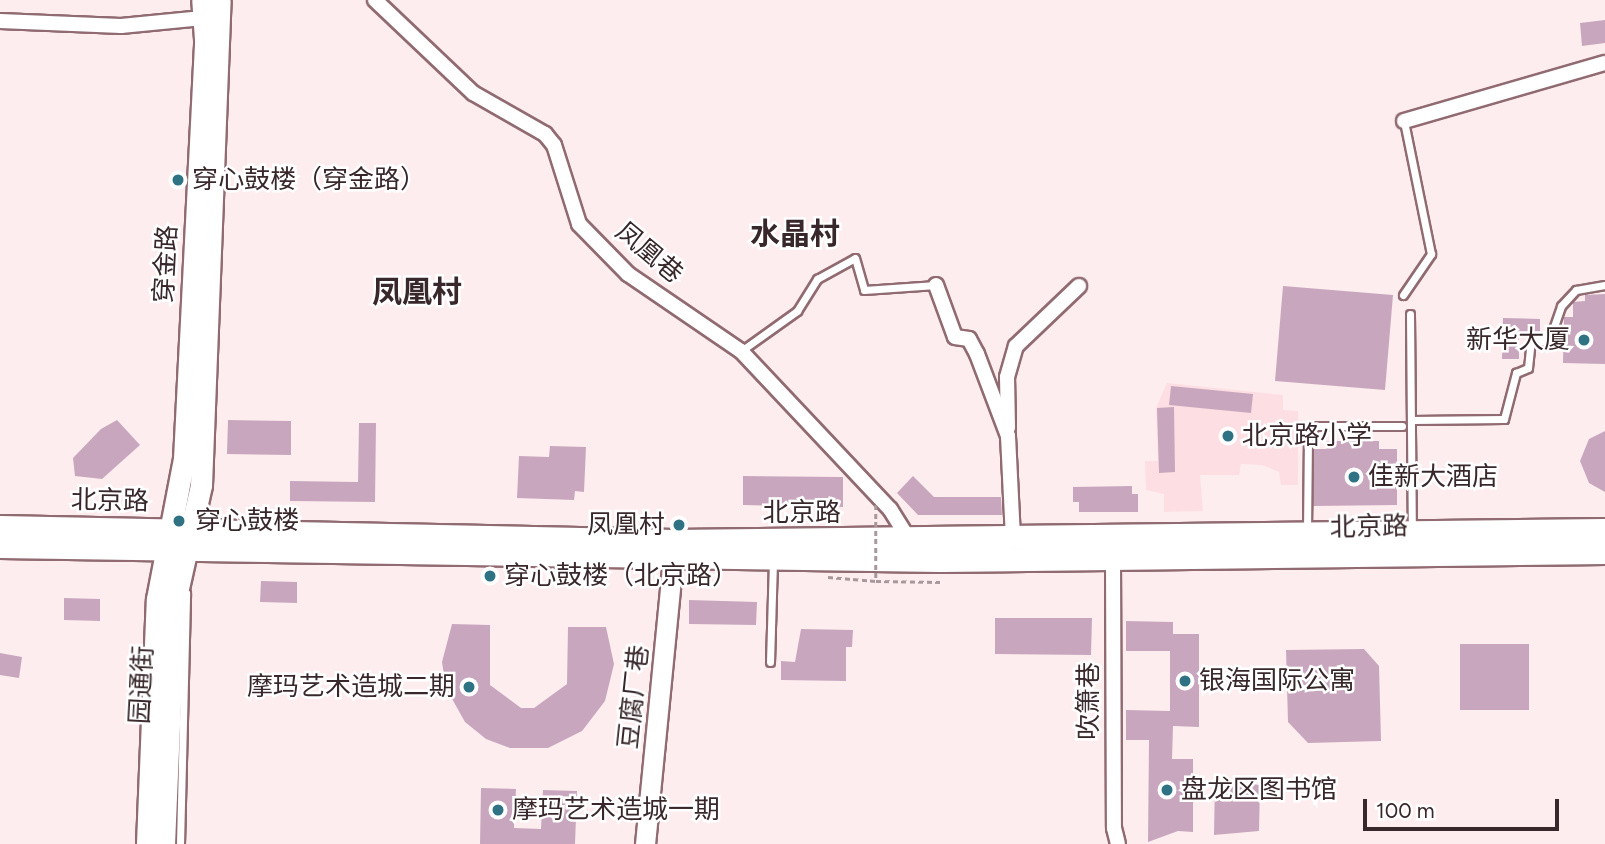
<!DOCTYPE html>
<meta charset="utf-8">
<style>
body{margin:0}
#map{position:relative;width:1605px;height:844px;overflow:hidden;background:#feedef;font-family:Figtree,"Noto Sans SC",sans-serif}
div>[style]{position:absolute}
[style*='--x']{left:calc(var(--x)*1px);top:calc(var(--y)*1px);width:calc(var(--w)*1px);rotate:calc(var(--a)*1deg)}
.built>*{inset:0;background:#fddee3}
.building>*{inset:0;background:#c8a7be}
.path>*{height:2.5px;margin-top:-1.25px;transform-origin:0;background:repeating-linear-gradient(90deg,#a9989b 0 5px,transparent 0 8.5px)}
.roads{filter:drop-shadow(2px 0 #906b71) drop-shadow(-2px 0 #906b71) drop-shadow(0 2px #906b71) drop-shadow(0 -2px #906b71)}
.service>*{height:7px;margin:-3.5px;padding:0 3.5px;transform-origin:3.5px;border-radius:3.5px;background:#fff}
.minor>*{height:14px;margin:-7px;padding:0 7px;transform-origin:7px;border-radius:7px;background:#fff}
.tertiary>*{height:19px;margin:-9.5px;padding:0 9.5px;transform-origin:9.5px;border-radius:9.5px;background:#fff}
.secondary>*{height:21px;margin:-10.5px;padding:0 10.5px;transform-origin:10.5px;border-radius:10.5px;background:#fff}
.primary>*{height:23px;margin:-11.5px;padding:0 11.5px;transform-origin:11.5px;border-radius:11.5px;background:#fff}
.path-bridge>*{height:2.5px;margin-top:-1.25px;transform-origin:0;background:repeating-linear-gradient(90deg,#a9989b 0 5px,transparent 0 8.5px)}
.dots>*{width:19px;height:19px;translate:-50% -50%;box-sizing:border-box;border:4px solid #fff;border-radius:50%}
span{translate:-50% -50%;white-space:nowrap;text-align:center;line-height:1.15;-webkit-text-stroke:5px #fff;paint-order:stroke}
.poi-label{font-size:26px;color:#38282b}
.left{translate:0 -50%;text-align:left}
.right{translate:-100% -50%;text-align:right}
.street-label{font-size:26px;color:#38282b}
.quarter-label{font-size:30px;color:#38282b;font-weight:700}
.scale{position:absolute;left:1363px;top:799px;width:196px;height:32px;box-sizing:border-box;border:4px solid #38282b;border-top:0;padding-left:9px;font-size:21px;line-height:24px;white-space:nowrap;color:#38282b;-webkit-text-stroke:5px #fff;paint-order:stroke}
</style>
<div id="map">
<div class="built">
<i style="clip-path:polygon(1167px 383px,1283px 395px,1283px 410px,1298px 411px,1298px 485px,1281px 485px,1279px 472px,1262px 465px,1241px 464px,1239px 475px,1200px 475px,1203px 511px,1164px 512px,1164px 494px,1146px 490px,1145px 461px,1158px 461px,1156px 408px)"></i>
</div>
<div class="building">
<i style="clip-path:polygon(1605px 20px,1605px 43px,1582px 46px,1580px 23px)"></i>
<i style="clip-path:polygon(1283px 286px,1393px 295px,1385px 390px,1275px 381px)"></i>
<i style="clip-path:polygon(1605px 294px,1605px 364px,1563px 363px,1564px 317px,1573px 317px,1573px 302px,1585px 301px,1585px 295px)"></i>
<i style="clip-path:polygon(1503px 318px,1540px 319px,1540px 335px,1519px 337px,1519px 359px,1502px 359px)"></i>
<i style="clip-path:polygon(1171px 386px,1253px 394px,1251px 413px,1169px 405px)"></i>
<i style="clip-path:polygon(1174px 407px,1175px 472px,1159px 473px,1157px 408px)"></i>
<i style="clip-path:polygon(117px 420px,140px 445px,102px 479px,75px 476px,73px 458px,101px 429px)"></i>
<i style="clip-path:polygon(228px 420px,291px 421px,291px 455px,227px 454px)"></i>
<i style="clip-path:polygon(359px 423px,376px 423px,375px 502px,290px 501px,290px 481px,358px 482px)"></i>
<i style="clip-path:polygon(1605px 431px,1605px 492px,1589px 483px,1580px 461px,1589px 439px)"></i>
<i style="clip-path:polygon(1326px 441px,1379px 441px,1379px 449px,1397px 449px,1397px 505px,1313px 506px,1314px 449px,1326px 449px)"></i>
<i style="clip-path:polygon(550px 446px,586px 447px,584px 492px,575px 491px,574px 500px,517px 498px,519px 456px,549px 457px)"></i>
<i style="clip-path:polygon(743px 476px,843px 477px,843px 507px,743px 505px)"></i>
<i style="clip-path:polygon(913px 476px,934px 497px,1001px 497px,1002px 515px,918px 515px,897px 493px)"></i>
<i style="clip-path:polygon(1132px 486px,1132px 494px,1138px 494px,1138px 512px,1079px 512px,1079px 502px,1073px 502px,1073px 487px)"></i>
<i style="clip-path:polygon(261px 581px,297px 582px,297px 603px,260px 602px)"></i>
<i style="clip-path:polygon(64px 598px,100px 599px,100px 621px,64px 620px)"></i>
<i style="clip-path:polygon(689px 600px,757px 602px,756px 625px,689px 624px)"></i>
<i style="clip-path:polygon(995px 618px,1092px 618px,1091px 655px,995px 654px)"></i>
<i style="clip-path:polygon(1126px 621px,1173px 622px,1173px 634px,1199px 634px,1199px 727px,1173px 726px,1172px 759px,1193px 759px,1193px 832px,1178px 831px,1148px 842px,1149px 740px,1126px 740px,1126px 710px,1170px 711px,1170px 651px,1126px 651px)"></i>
<i style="clip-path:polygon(452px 624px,490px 625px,490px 685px,521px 708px,534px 708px,567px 684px,568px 627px,606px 627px,614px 664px,605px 701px,582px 731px,548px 748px,510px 748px,486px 739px,465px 722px,446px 688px,442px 662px)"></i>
<i style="clip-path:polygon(801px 629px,853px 630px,852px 647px,846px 647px,846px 681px,781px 680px,781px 661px,795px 662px)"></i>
<i style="clip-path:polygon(1460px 644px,1529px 644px,1529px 710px,1460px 710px)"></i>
<i style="clip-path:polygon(1364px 649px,1379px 666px,1381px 741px,1308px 743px,1288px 722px,1286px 650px)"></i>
<i style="clip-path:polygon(0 653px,22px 657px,19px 678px,0 675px)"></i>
<i style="clip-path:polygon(1215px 780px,1260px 785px,1259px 831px,1214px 835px)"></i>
<i style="clip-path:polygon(481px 788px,516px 789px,514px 828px,541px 829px,543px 790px,577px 791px,575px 844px,480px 844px)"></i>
</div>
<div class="path">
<i style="--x:828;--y:577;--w:48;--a:4.8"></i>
</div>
<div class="roads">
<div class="service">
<i style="--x:1403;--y:295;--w:50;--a:-55.7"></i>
<i style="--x:1431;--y:254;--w:136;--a:-101.5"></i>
<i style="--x:1410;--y:314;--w:216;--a:89.5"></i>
<i style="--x:741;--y:351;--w:69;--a:-35.5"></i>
<i style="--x:797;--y:311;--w:38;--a:-58"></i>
<i style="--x:817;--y:279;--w:43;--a:-28.9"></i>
<i style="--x:855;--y:258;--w:33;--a:74"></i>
<i style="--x:864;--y:290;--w:72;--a:-4"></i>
<i style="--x:1412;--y:420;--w:92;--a:-0.6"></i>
<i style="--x:1504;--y:419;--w:48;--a:-75.4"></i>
<i style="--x:1516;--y:373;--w:13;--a:-23"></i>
<i style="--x:1528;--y:368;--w:27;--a:-84"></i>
<i style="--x:1531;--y:341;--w:18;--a:0"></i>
<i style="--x:1549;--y:341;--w:37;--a:-71"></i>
<i style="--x:1561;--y:306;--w:22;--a:-47"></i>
<i style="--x:1576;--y:290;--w:29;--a:-10"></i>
<i style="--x:1307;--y:532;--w:96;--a:-89.4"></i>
<i style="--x:1308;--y:436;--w:12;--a:-55"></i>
<i style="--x:1315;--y:426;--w:87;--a:0"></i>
<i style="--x:770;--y:662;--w:100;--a:-88.3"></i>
<i style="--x:180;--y:844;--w:251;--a:-88.6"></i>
</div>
<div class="minor">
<i style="--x:375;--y:0;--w:135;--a:43.5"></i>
<i style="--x:473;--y:93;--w:83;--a:29.7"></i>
<i style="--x:545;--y:134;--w:14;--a:51"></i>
<i style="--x:554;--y:145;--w:83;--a:72.4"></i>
<i style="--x:579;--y:224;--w:70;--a:45.6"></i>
<i style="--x:628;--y:274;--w:137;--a:34.3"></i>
<i style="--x:741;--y:351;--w:217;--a:46.7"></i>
<i style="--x:890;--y:509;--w:38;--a:58"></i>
<i style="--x:0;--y:21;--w:121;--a:2.4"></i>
<i style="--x:121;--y:26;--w:82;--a:-5.6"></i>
<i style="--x:1404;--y:121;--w:209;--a:-16.1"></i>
<i style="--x:936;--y:285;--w:55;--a:69.9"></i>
<i style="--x:955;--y:337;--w:14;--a:8"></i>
<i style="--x:969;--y:339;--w:17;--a:62"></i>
<i style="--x:977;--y:354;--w:88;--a:69.3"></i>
<i style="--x:1008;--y:436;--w:103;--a:87.2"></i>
<i style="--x:1008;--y:428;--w:51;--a:-91.1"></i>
<i style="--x:1007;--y:377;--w:32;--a:-74"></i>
<i style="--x:1016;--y:346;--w:87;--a:-43.6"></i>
<i style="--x:1113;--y:557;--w:271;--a:89.8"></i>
<i style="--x:1114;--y:828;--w:16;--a:76"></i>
</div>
<div class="tertiary">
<i style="--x:645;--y:844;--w:288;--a:-84.4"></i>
</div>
<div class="secondary">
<i style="--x:147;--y:844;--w:245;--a:-87.7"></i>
<i style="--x:157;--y:599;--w:143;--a:-79.1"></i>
<i style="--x:184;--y:459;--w:421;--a:-87.1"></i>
<i style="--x:205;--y:39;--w:39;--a:-94"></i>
<i style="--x:164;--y:844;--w:238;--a:-87.6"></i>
<i style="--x:174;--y:606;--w:124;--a:-77.4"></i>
<i style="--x:201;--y:485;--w:485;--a:-87.8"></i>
</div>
<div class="primary">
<i style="--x:0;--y:527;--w:674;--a:1.19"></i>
<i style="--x:674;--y:541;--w:931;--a:-0.68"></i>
<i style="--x:0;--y:546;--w:940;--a:0.85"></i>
<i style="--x:940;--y:560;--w:665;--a:-0.69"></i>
</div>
</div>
<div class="path-bridge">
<i style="--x:876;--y:505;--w:76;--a:90"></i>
<i style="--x:876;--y:581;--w:64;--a:0.9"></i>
</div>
<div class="dots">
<i style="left:178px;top:180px;background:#2f7283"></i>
<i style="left:1584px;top:340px;background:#2f7283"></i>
<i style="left:1228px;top:436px;background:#2f7283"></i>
<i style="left:1354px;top:477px;background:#2f7283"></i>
<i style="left:179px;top:521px;background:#2f7283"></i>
<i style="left:679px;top:525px;background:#2f7283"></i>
<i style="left:490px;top:576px;background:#2f7283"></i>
<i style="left:1185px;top:681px;background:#2f7283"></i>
<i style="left:469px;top:687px;background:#2f7283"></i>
<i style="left:1167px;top:790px;background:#2f7283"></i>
<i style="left:498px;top:810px;background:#2f7283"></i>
</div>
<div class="poi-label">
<span class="left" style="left:192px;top:180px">穿心鼓楼（穿金路）</span>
<span class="right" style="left:1570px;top:340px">新华大厦</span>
<span class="left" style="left:1242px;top:436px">北京路小学</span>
<span class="left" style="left:1368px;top:477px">佳新大酒店</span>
<span class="left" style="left:195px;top:521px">穿心鼓楼</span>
<span class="right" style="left:665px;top:525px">凤凰村</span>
<span class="left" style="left:504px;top:576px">穿心鼓楼（北京路）</span>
<span class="left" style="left:1199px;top:681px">银海国际公寓</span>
<span class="right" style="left:455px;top:687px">摩玛艺术造城二期</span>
<span class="left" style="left:1181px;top:790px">盘龙区图书馆</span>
<span class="left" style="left:512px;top:810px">摩玛艺术造城一期</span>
</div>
<div class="street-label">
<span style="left:649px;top:253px;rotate:40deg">凤凰巷</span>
<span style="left:166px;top:264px;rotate:-87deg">穿金路</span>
<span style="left:110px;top:501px;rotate:1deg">北京路</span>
<span style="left:802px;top:513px">北京路</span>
<span style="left:1369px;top:527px;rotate:-1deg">北京路</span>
<span style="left:142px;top:685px;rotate:-87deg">园通街</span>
<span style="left:634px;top:697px;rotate:-84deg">豆腐厂巷</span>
<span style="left:1089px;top:701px;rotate:-90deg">吹箫巷</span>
</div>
<div class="quarter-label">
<span style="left:795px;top:234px">水晶村</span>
<span style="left:417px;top:292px">凤凰村</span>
</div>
<div class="scale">100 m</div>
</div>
